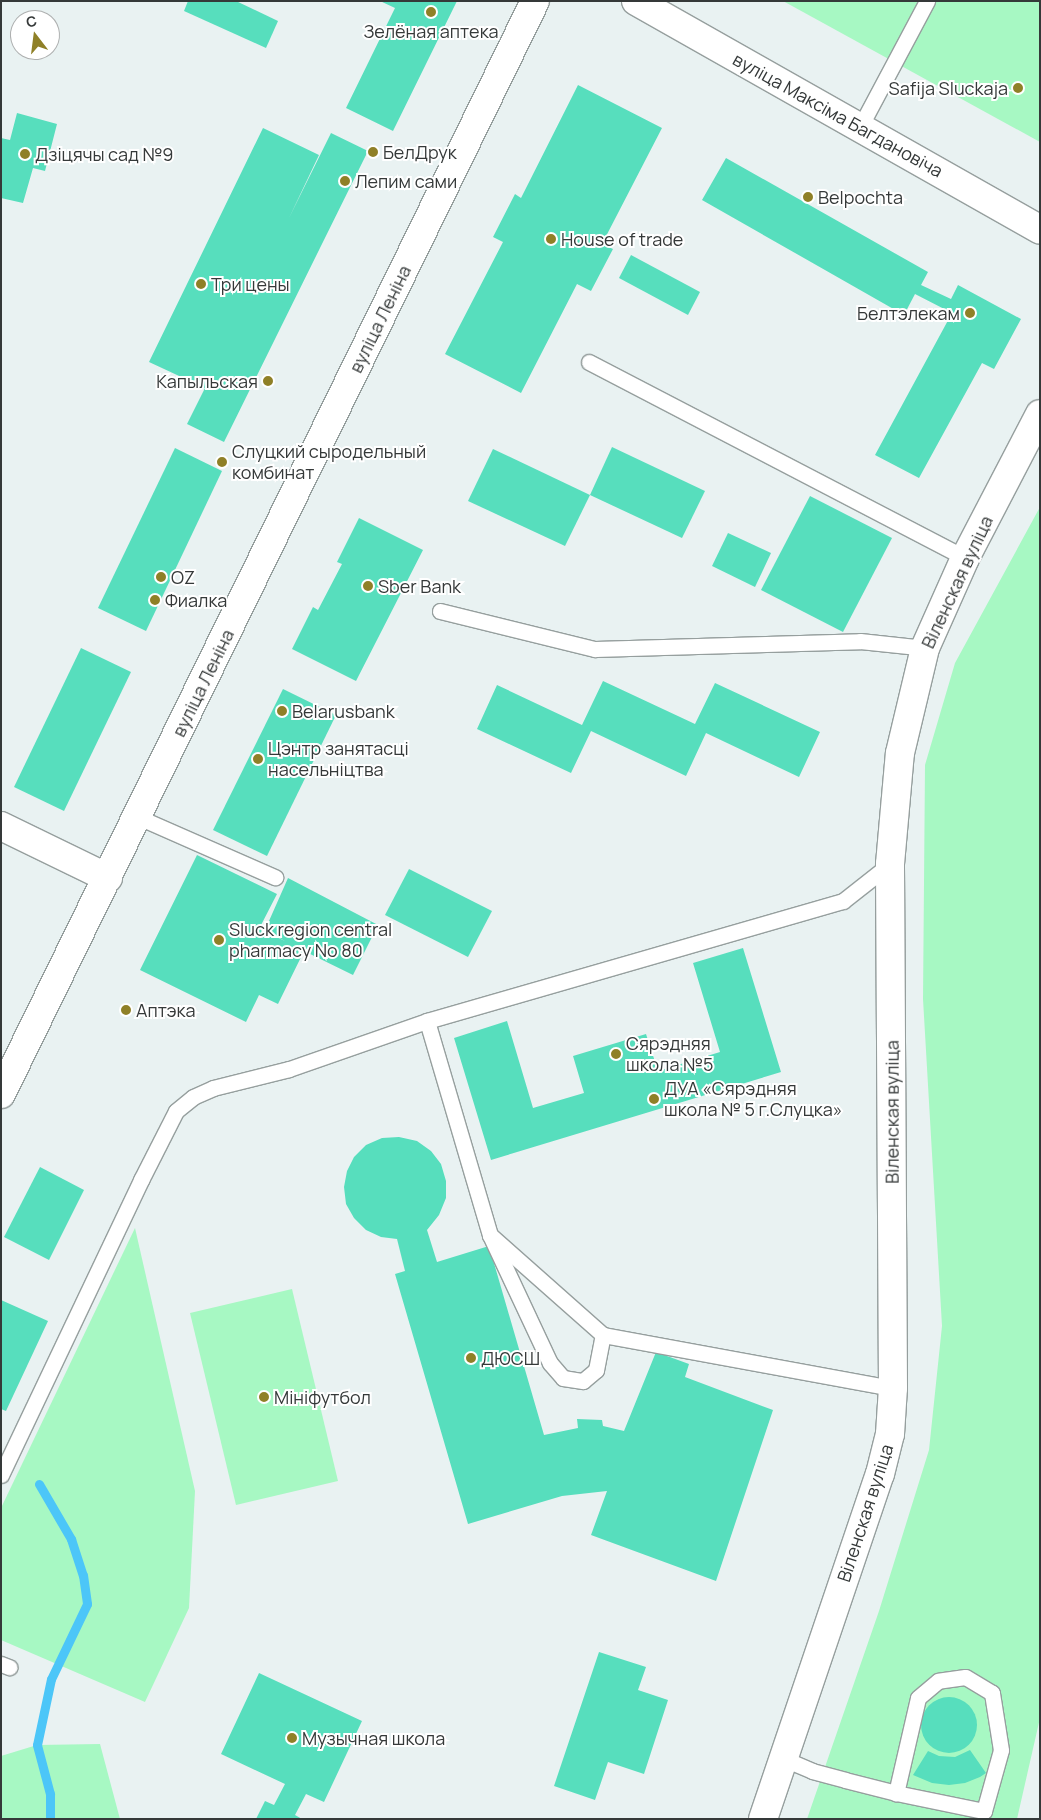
<!DOCTYPE html>
<meta charset="utf-8">
<style>
body{margin:0}
#map{position:relative;width:1041px;height:1820px;overflow:hidden;background:#e9f2f2;font-family:Manrope,sans-serif}
div>[style]{position:absolute}
[style*='--x']{left:calc(var(--x)*1px);top:calc(var(--y)*1px);width:calc(var(--w)*1px);rotate:calc(var(--a)*1deg)}
.green>*{inset:0;background:#a7f8c3}
.stream>*{height:9px;margin:-4.5px;padding:0 4.5px;transform-origin:4.5px;border-radius:4.5px;background:#4cc6f8}
.building>*{inset:0;background:#57debd}
.round{border-radius:50%}
.roads{filter:drop-shadow(1px 0 #969f9e) drop-shadow(-1px 0 #969f9e) drop-shadow(0 1px #969f9e) drop-shadow(0 -1px #969f9e)}
.service>*{height:15px;margin:-7.5px;padding:0 7.5px;transform-origin:7.5px;border-radius:7.5px;background:#fff}
.minor>*{height:28px;margin:-14px;padding:0 14px;transform-origin:14px;border-radius:14px;background:#fff}
.secondary>*{height:28px;margin:-14px;padding:0 14px;transform-origin:14px;border-radius:14px;background:#fff}
.dots>*{width:14px;height:14px;translate:-50% -50%;box-sizing:border-box;border:2px solid #fff;border-radius:50%}
span{translate:-50% -50%;white-space:nowrap;text-align:center;line-height:1.15;-webkit-text-stroke:4px #fff;paint-order:stroke}
.poi-label{font-size:18px;color:#353939}
.right{translate:-100% -50%;text-align:right}
.left{translate:0 -50%;text-align:left}
.street-label{font-size:18px;color:#353939}
.frame{position:absolute;inset:0;border:2px solid #353939;pointer-events:none}
.north{position:absolute;left:10px;top:10px;width:50px;height:50px;box-sizing:border-box;background:#fff;border:1px solid #aeb0b0;border-radius:50%;rotate:345deg;font-size:14px;font-weight:700;line-height:20px;text-align:center;color:#353939}
.north::after{content:'';display:block;margin:auto;width:18px;height:22px;background:#8f8027;clip-path:polygon(50% 0,100% 100%,50% 72%,0 100%)}
</style>
<div id="map">
<div class="green">
<i style="clip-path:polygon(783px 1px,1040px 1px,1040px 142px)"></i>
<i style="clip-path:polygon(1040px 507px,1040px 1718px,1017px 1819px,807px 1819px,879px 1611px,929px 1450px,942px 1326px,923px 999px,925px 765px,955px 663px)"></i>
<i style="clip-path:polygon(135px 1228px,195px 1491px,189px 1608px,145px 1702px,1px 1640px,1px 1508px)"></i>
<i style="clip-path:polygon(292px 1289px,338px 1481px,236px 1505px,190px 1313px)"></i>
<i style="clip-path:polygon(100px 1744px,120px 1819px,1px 1819px,1px 1756px,37px 1745px)"></i>
</div>
<div class="stream">
<i style="--x:39;--y:1484;--w:64;--a:59.8"></i>
<i style="--x:71;--y:1539;--w:38;--a:72"></i>
<i style="--x:83;--y:1575;--w:29;--a:82"></i>
<i style="--x:87;--y:1604;--w:83;--a:115.6"></i>
<i style="--x:51;--y:1679;--w:67;--a:102"></i>
<i style="--x:37;--y:1745;--w:51;--a:75.1"></i>
<i style="--x:50;--y:1794;--w:25;--a:90"></i>
</div>
<div class="building">
<i style="clip-path:polygon(188px 1px,236px 1px,278px 21px,266px 48px,184px 11px)"></i>
<i style="clip-path:polygon(380px 1px,457px 1px,393px 131px,346px 108px,395px 8px)"></i>
<i style="clip-path:polygon(578px 85px,662px 128px,602px 244px,613px 249px,591px 291px,577px 284px,521px 393px,445px 354px,503px 242px,493px 237px,515px 194px,521px 198px)"></i>
<i style="clip-path:polygon(17px 113px,57px 124px,45px 171px,33px 168px,23px 203px,1px 198px,1px 138px,10px 140px)"></i>
<i style="clip-path:polygon(263px 128px,319px 155px,289px 218px,331px 133px,368px 151px,224px 442px,187px 424px,205px 388px,149px 362px)"></i>
<i style="clip-path:polygon(371px 148px,378px 151px,375px 157px,368px 154px)"></i>
<i style="clip-path:polygon(726px 158px,928px 272px,921px 285px,951px 299px,958px 285px,1021px 319px,994px 369px,982px 363px,919px 478px,875px 455px,952px 313px,915px 294px,904px 315px,702px 200px)"></i>
<i style="clip-path:polygon(631px 255px,700px 292px,688px 315px,619px 278px)"></i>
<i style="clip-path:polygon(612px 447px,705px 491px,682px 538px,590px 495px)"></i>
<i style="clip-path:polygon(175px 448px,222px 471px,146px 631px,98px 608px)"></i>
<i style="clip-path:polygon(493px 449px,590px 495px,565px 546px,468px 501px)"></i>
<i style="clip-path:polygon(810px 496px,892px 538px,843px 632px,761px 590px)"></i>
<i style="clip-path:polygon(359px 518px,423px 550px,356px 681px,292px 649px,313px 607px,318px 610px,342px 564px,337px 562px)"></i>
<i style="clip-path:polygon(728px 533px,771px 553px,755px 587px,712px 566px)"></i>
<i style="clip-path:polygon(81px 648px,131px 672px,64px 811px,14px 787px)"></i>
<i style="clip-path:polygon(603px 681px,695px 724px,715px 683px,820px 732px,799px 777px,706px 733px,686px 776px,591px 731px,571px 773px,477px 729px,497px 685px,582px 725px)"></i>
<i style="clip-path:polygon(283px 689px,336px 715px,267px 856px,213px 830px)"></i>
<i style="clip-path:polygon(197px 855px,277px 894px,259px 929px,285px 941px,265px 930px,288px 878px,378px 925px,353px 975px,304px 951px,278px 1004px,259px 995px,246px 1022px,140px 970px)"></i>
<i style="clip-path:polygon(409px 869px,492px 911px,468px 957px,385px 915px)"></i>
<i style="clip-path:polygon(743px 948px,781px 1072px,491px 1160px,454px 1038px,507px 1021px,533px 1108px,584px 1093px,573px 1056px,646px 1034px,658px 1071px,720px 1052px,693px 963px)"></i>
<i style="clip-path:polygon(399px 1137px,417px 1141px,431px 1151px,441px 1164px,446px 1181px,446px 1198px,439px 1215px,427px 1230px,437px 1262px,489px 1246px,544px 1435px,578px 1428px,577px 1419px,602px 1420px,603px 1426px,624px 1431px,656px 1352px,689px 1364px,685px 1377px,773px 1410px,716px 1581px,591px 1535px,607px 1491px,562px 1496px,468px 1524px,395px 1274px,405px 1271px,397px 1239px,381px 1237px,366px 1230px,354px 1218px,346px 1204px,344px 1187px,347px 1171px,354px 1157px,366px 1145px,382px 1138px)"></i>
<i style="clip-path:polygon(40px 1167px,84px 1190px,49px 1260px,4px 1237px)"></i>
<i style="clip-path:polygon(1px 1300px,48px 1321px,6px 1411px,1px 1409px)"></i>
<i style="clip-path:polygon(599px 1652px,646px 1667px,638px 1690px,668px 1700px,644px 1774px,608px 1762px,595px 1800px,554px 1786px)"></i>
<i style="clip-path:polygon(259px 1673px,362px 1721px,324px 1802px,306px 1794px,295px 1815px,302px 1819px,256px 1819px,265px 1801px,274px 1805px,285px 1784px,221px 1754px)"></i>
<i class="round" style="left:921px;top:1697px;width:56px;height:56px"></i>
<i style="clip-path:polygon(970px 1750px,986px 1773px,980px 1777px,965px 1783px,949px 1785px,932px 1783px,913px 1775px,928px 1751px,939px 1756px,955px 1757px)"></i>
</div>
<div class="roads">
<div class="service">
<i style="--x:860;--y:127;--w:143;--a:-62"></i>
<i style="--x:589;--y:362;--w:424;--a:27.5"></i>
<i style="--x:440;--y:611;--w:160;--a:13.8"></i>
<i style="--x:595;--y:649;--w:265;--a:-1.7"></i>
<i style="--x:860;--y:641;--w:65;--a:6.1"></i>
<i style="--x:138;--y:817;--w:150;--a:23.7"></i>
<i style="--x:427;--y:1021;--w:223;--a:73.6"></i>
<i style="--x:490;--y:1235;--w:141;--a:64.9"></i>
<i style="--x:550;--y:1363;--w:20;--a:49"></i>
<i style="--x:563;--y:1378;--w:20;--a:9"></i>
<i style="--x:583;--y:1381;--w:17;--a:-40"></i>
<i style="--x:596;--y:1370;--w:36;--a:-79"></i>
<i style="--x:603;--y:1335;--w:151;--a:-138.5"></i>
<i style="--x:603;--y:1335;--w:295;--a:10.4"></i>
<i style="--x:1;--y:1475;--w:327;--a:-64.6"></i>
<i style="--x:141;--y:1180;--w:77;--a:-63.1"></i>
<i style="--x:176;--y:1111;--w:22;--a:-39"></i>
<i style="--x:193;--y:1097;--w:22;--a:-24"></i>
<i style="--x:213;--y:1088;--w:78;--a:-14"></i>
<i style="--x:289;--y:1069;--w:146;--a:-19.2"></i>
<i style="--x:427;--y:1021;--w:433;--a:-16.1"></i>
<i style="--x:843;--y:901;--w:60;--a:-38.2"></i>
<i style="--x:1;--y:1664;--w:9;--a:21"></i>
<i style="--x:782;--y:1758;--w:33;--a:23"></i>
<i style="--x:812;--y:1771;--w:34;--a:15"></i>
<i style="--x:845;--y:1780;--w:53;--a:14.3"></i>
<i style="--x:896;--y:1793;--w:90;--a:11.6"></i>
<i style="--x:984;--y:1811;--w:63;--a:-74.4"></i>
<i style="--x:1001;--y:1750;--w:58;--a:-99"></i>
<i style="--x:992;--y:1693;--w:31;--a:-149"></i>
<i style="--x:965;--y:1677;--w:27;--a:172"></i>
<i style="--x:938;--y:1681;--w:26;--a:140"></i>
<i style="--x:918;--y:1698;--w:98;--a:103"></i>
</div>
<div class="minor">
<i style="--x:1;--y:826;--w:119;--a:25.9"></i>
</div>
<div class="secondary">
<i style="--x:636;--y:1;--w:464;--a:29.5"></i>
<i style="--x:1;--y:1094;--w:1216;--a:-63.96"></i>
<i style="--x:763;--y:1819;--w:364;--a:-71.3"></i>
<i style="--x:880;--y:1474;--w:41;--a:-76"></i>
<i style="--x:890;--y:1434;--w:46;--a:-86.3"></i>
<i style="--x:893;--y:1388;--w:524;--a:-90.33"></i>
<i style="--x:890;--y:864;--w:111;--a:-84.9"></i>
<i style="--x:900;--y:753;--w:108;--a:-76.6"></i>
<i style="--x:925;--y:648;--w:98;--a:-66"></i>
<i style="--x:965;--y:558;--w:162;--a:-62.5"></i>
</div>
</div>
<div class="dots">
<i style="left:431px;top:12px;background:#8f8027"></i>
<i style="left:1018px;top:88px;background:#8f8027"></i>
<i style="left:373px;top:152px;background:#8f8027"></i>
<i style="left:25px;top:154px;background:#8f8027"></i>
<i style="left:345px;top:181px;background:#8f8027"></i>
<i style="left:808px;top:197px;background:#8f8027"></i>
<i style="left:551px;top:239px;background:#8f8027"></i>
<i style="left:201px;top:284px;background:#8f8027"></i>
<i style="left:970px;top:313px;background:#8f8027"></i>
<i style="left:268px;top:381px;background:#8f8027"></i>
<i style="left:222px;top:462px;background:#8f8027"></i>
<i style="left:161px;top:577px;background:#8f8027"></i>
<i style="left:368px;top:586px;background:#8f8027"></i>
<i style="left:155px;top:600px;background:#8f8027"></i>
<i style="left:282px;top:711px;background:#8f8027"></i>
<i style="left:258px;top:759px;background:#8f8027"></i>
<i style="left:219px;top:940px;background:#8f8027"></i>
<i style="left:126px;top:1010px;background:#8f8027"></i>
<i style="left:616px;top:1054px;background:#8f8027"></i>
<i style="left:654px;top:1099px;background:#8f8027"></i>
<i style="left:471px;top:1358px;background:#8f8027"></i>
<i style="left:264px;top:1397px;background:#8f8027"></i>
<i style="left:292px;top:1738px;background:#8f8027"></i>
</div>
<div class="poi-label">
<span style="left:431px;top:31px">Зелёная аптека</span>
<span class="right" style="left:1008px;top:88px">Safija Sluckaja</span>
<span class="left" style="left:383px;top:152px">БелДрук</span>
<span class="left" style="left:35px;top:154px">Дзіцячы сад №9</span>
<span class="left" style="left:355px;top:181px">Лепим сами</span>
<span class="left" style="left:818px;top:197px">Belpochta</span>
<span class="left" style="left:561px;top:239px">House of trade</span>
<span class="left" style="left:211px;top:284px">Три цены</span>
<span class="right" style="left:960px;top:313px">Белтэлекам</span>
<span class="right" style="left:258px;top:381px">Капыльская</span>
<span class="left" style="left:232px;top:462px">Слуцкий сыродельный<br>комбинат</span>
<span class="left" style="left:171px;top:577px">OZ</span>
<span class="left" style="left:378px;top:586px">Sber Bank</span>
<span class="left" style="left:165px;top:600px">Фиалка</span>
<span class="left" style="left:292px;top:711px">Belarusbank</span>
<span class="left" style="left:268px;top:759px">Цэнтр занятасці<br>насельніцтва</span>
<span class="left" style="left:229px;top:940px">Sluck region central<br>pharmacy No 80</span>
<span class="left" style="left:136px;top:1010px">Аптэка</span>
<span class="left" style="left:626px;top:1054px">Сярэдняя<br>школа №5</span>
<span class="left" style="left:664px;top:1099px">ДУА «Сярэдняя<br>школа № 5 г.Слуцка»</span>
<span class="left" style="left:481px;top:1358px">ДЮСШ</span>
<span class="left" style="left:274px;top:1397px">Мініфутбол</span>
<span class="left" style="left:302px;top:1738px">Музычная школа</span>
</div>
<div class="street-label">
<span style="left:838px;top:115px;rotate:29deg">вуліца Максіма Багдановіча</span>
<span style="left:380px;top:319px;rotate:-64deg">вуліца Леніна</span>
<span style="left:957px;top:582px;rotate:-65deg">Віленская вуліца</span>
<span style="left:203px;top:683px;rotate:-64deg">вуліца Леніна</span>
<span style="left:892px;top:1112px;rotate:-90deg">Віленская вуліца</span>
<span style="left:865px;top:1513px;rotate:-72deg">Віленская вуліца</span>
</div>
<div class="frame"></div>
<div class="north">С</div>
</div>
